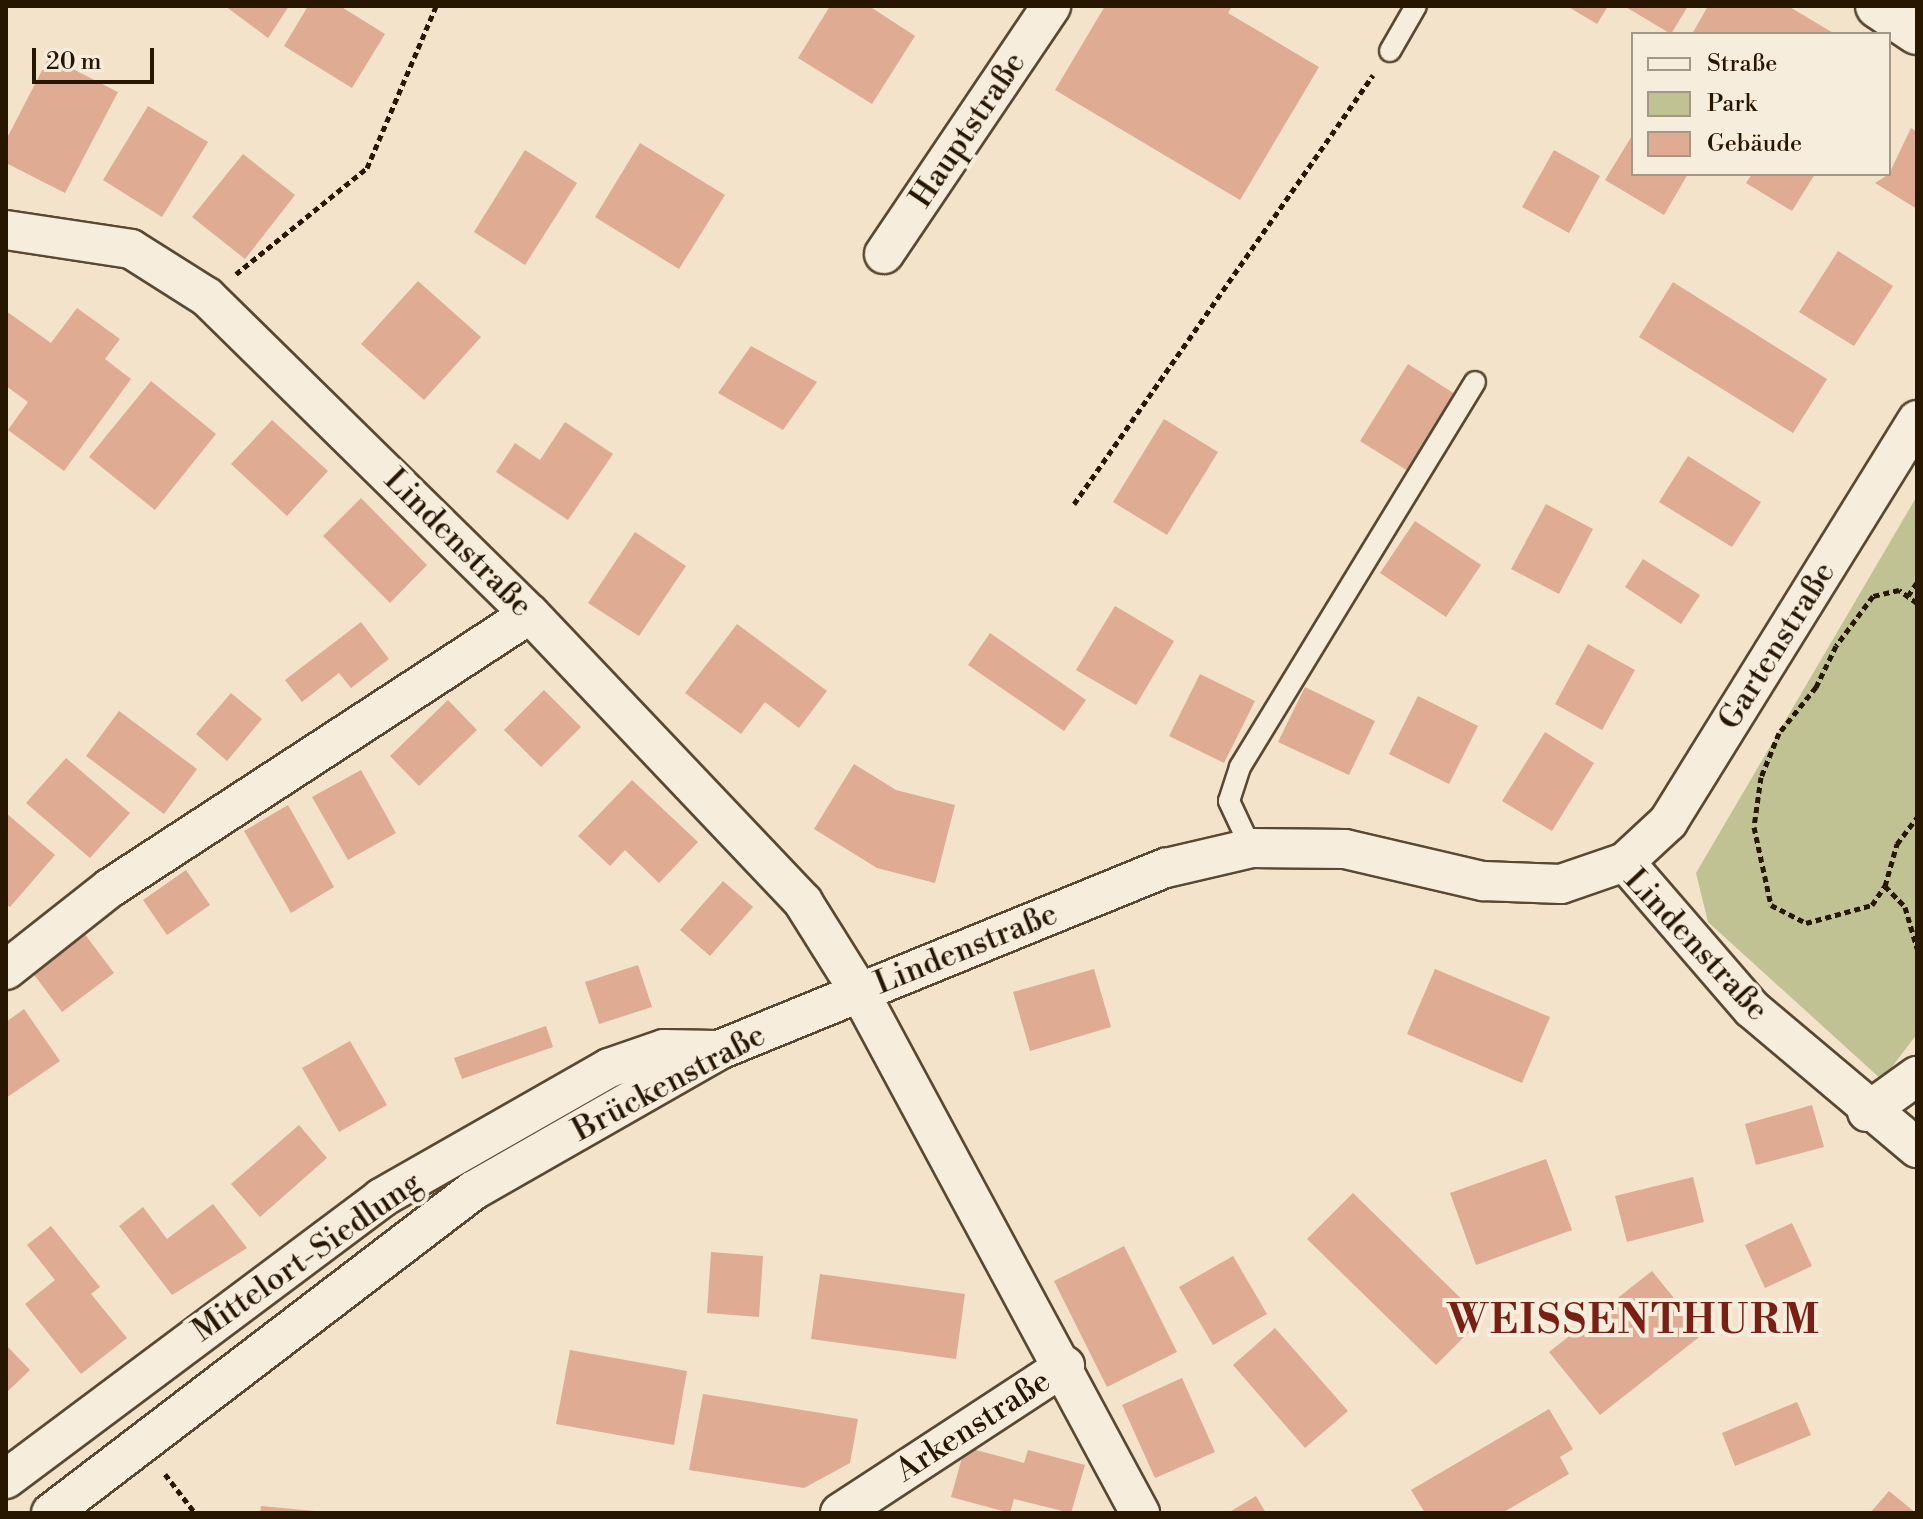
<!DOCTYPE html>
<meta charset="utf-8">
<style>
body{margin:0}
#map{position:relative;width:1923px;height:1519px;overflow:hidden;background:#f3e3ca;font-family:"Libre Bodoni",serif}
div>[style]{position:absolute}
[style*='--x']{left:calc(var(--x)*1px);top:calc(var(--y)*1px);width:calc(var(--w)*1px);rotate:calc(var(--a)*1deg)}
.green>*{inset:0;background:#c1c293}
.building>*{inset:0;background:#dfab93}
.path>*{height:5px;margin-top:-2.5px;transform-origin:0;background:repeating-linear-gradient(90deg,#271600 0 6px,transparent 0 10px)}
.roads{filter:drop-shadow(2px 0 #5a4932) drop-shadow(-2px 0 #5a4932) drop-shadow(0 2px #5a4932) drop-shadow(0 -2px #5a4932)}
.lane>*{height:20px;margin:-10px;padding:0 10px;transform-origin:10px;border-radius:10px;background:#f7eddd}
.street>*{height:38px;margin:-19px;padding:0 19px;transform-origin:19px;border-radius:19px;background:#f7eddd}
.secondary>*{height:44px;margin:-22px;padding:0 22px;transform-origin:22px;border-radius:22px;background:#f7eddd}
span{translate:-50% -50%;white-space:nowrap;text-align:center;line-height:1.15;-webkit-text-stroke:8px #f7eddd;paint-order:stroke}
.street-label{font-size:32px;color:#271600}
.district-label{font-size:40px;color:#7a1f14;font-weight:700;letter-spacing:2px}
.frame{position:absolute;inset:0;border:8px solid #271600;pointer-events:none}
.legend{position:absolute;left:1631px;top:32px;width:260px;height:144px;box-sizing:border-box;background:#f7eddd;border:2px solid #a49785;margin:0;padding:10px 14px;list-style:none;font-size:24px;color:#271600}
.legend li{display:flex;align-items:center;gap:16px;height:40px}
.legend b{width:40px;border:2px solid #a49785}
.scale{position:absolute;left:32px;top:48px;width:122px;height:36px;box-sizing:border-box;border:4px solid #271600;border-top:0;padding-left:10px;font-size:24px;line-height:28px;white-space:nowrap;color:#271600;-webkit-text-stroke:6px #f7eddd;paint-order:stroke}
</style>
<div id="map">
<div class="green">
<i style="clip-path:polygon(1917px 496px,1917px 1034px,1882px 1080px,1708px 922px,1696px 873px)"></i>
</div>
<div class="building">
<i style="clip-path:polygon(225px 6px,289px 6px,268px 38px)"></i>
<i style="clip-path:polygon(308px 6px,340px 6px,385px 34px,352px 88px,284px 46px)"></i>
<i style="clip-path:polygon(830px 6px,869px 6px,915px 36px,872px 104px,798px 58px)"></i>
<i style="clip-path:polygon(1105px 6px,1232px 6px,1228px 13px,1319px 67px,1240px 200px,1055px 90px)"></i>
<i style="clip-path:polygon(1567px 6px,1608px 6px,1597px 24px)"></i>
<i style="clip-path:polygon(1624px 6px,1688px 6px,1671px 34px)"></i>
<i style="clip-path:polygon(1708px 6px,1788px 6px,1835px 34px,1692px 34px)"></i>
<i style="clip-path:polygon(49px 57px,118px 92px,65px 193px,6px 163px,6px 140px)"></i>
<i style="clip-path:polygon(148px 106px,208px 142px,162px 217px,103px 180px)"></i>
<i style="clip-path:polygon(1911px 128px,1917px 132px,1917px 209px,1875px 183px,1889px 174px)"></i>
<i style="clip-path:polygon(1633px 134px,1633px 174px,1688px 174px,1664px 215px,1605px 180px)"></i>
<i style="clip-path:polygon(640px 143px,725px 195px,679px 269px,595px 217px)"></i>
<i style="clip-path:polygon(525px 150px,577px 183px,525px 265px,474px 232px)"></i>
<i style="clip-path:polygon(1554px 150px,1600px 176px,1569px 233px,1522px 207px)"></i>
<i style="clip-path:polygon(243px 154px,295px 195px,245px 259px,192px 217px)"></i>
<i style="clip-path:polygon(1752px 174px,1815px 174px,1792px 211px,1746px 183px)"></i>
<i style="clip-path:polygon(1838px 251px,1893px 286px,1854px 346px,1799px 312px)"></i>
<i style="clip-path:polygon(418px 281px,481px 337px,424px 400px,361px 344px)"></i>
<i style="clip-path:polygon(1673px 282px,1827px 379px,1793px 433px,1639px 337px)"></i>
<i style="clip-path:polygon(77px 308px,120px 339px,105px 359px,131px 379px,64px 471px,8px 430px,28px 402px,6px 386px,6px 311px,51px 343px)"></i>
<i style="clip-path:polygon(751px 346px,817px 382px,783px 430px,718px 393px)"></i>
<i style="clip-path:polygon(1408px 364px,1455px 394px,1408px 471px,1360px 441px)"></i>
<i style="clip-path:polygon(151px 381px,216px 434px,155px 510px,89px 457px)"></i>
<i style="clip-path:polygon(1164px 419px,1218px 452px,1167px 535px,1113px 502px)"></i>
<i style="clip-path:polygon(272px 420px,328px 471px,287px 516px,231px 464px)"></i>
<i style="clip-path:polygon(565px 422px,613px 454px,568px 520px,496px 472px,515px 443px,540px 460px)"></i>
<i style="clip-path:polygon(1688px 456px,1761px 502px,1732px 547px,1659px 502px)"></i>
<i style="clip-path:polygon(361px 498px,427px 565px,390px 603px,323px 536px)"></i>
<i style="clip-path:polygon(1546px 504px,1593px 529px,1559px 594px,1511px 569px)"></i>
<i style="clip-path:polygon(1415px 521px,1481px 565px,1446px 617px,1380px 573px)"></i>
<i style="clip-path:polygon(635px 532px,686px 566px,639px 636px,588px 603px)"></i>
<i style="clip-path:polygon(1643px 559px,1700px 595px,1681px 624px,1625px 587px)"></i>
<i style="clip-path:polygon(1115px 606px,1174px 641px,1136px 705px,1076px 670px)"></i>
<i style="clip-path:polygon(361px 622px,389px 659px,351px 688px,339px 673px,302px 702px,285px 680px)"></i>
<i style="clip-path:polygon(737px 624px,827px 691px,799px 728px,765px 702px,741px 734px,685px 693px)"></i>
<i style="clip-path:polygon(990px 633px,1086px 700px,1064px 731px,968px 665px)"></i>
<i style="clip-path:polygon(1588px 644px,1635px 670px,1602px 730px,1555px 704px)"></i>
<i style="clip-path:polygon(1200px 674px,1255px 701px,1224px 763px,1169px 736px)"></i>
<i style="clip-path:polygon(1305px 687px,1375px 721px,1349px 775px,1278px 742px)"></i>
<i style="clip-path:polygon(544px 690px,581px 727px,541px 767px,504px 730px)"></i>
<i style="clip-path:polygon(231px 693px,262px 719px,227px 761px,196px 734px)"></i>
<i style="clip-path:polygon(1418px 696px,1478px 726px,1449px 784px,1389px 754px)"></i>
<i style="clip-path:polygon(448px 700px,477px 730px,419px 786px,390px 756px)"></i>
<i style="clip-path:polygon(119px 711px,197px 769px,164px 814px,86px 756px)"></i>
<i style="clip-path:polygon(1545px 732px,1594px 763px,1552px 831px,1502px 801px)"></i>
<i style="clip-path:polygon(66px 758px,130px 813px,90px 858px,26px 803px)"></i>
<i style="clip-path:polygon(854px 764px,896px 790px,955px 805px,935px 883px,877px 868px,814px 829px)"></i>
<i style="clip-path:polygon(361px 770px,396px 833px,348px 860px,312px 797px)"></i>
<i style="clip-path:polygon(632px 780px,698px 842px,659px 883px,625px 850px,610px 866px,578px 836px)"></i>
<i style="clip-path:polygon(288px 805px,334px 887px,291px 913px,244px 831px)"></i>
<i style="clip-path:polygon(6px 813px,55px 855px,10px 907px,6px 904px)"></i>
<i style="clip-path:polygon(186px 870px,210px 905px,167px 935px,143px 900px)"></i>
<i style="clip-path:polygon(723px 881px,753px 907px,710px 956px,680px 930px)"></i>
<i style="clip-path:polygon(84px 933px,114px 973px,62px 1012px,32px 972px)"></i>
<i style="clip-path:polygon(638px 965px,652px 1007px,599px 1024px,585px 982px)"></i>
<i style="clip-path:polygon(1094px 969px,1111px 1027px,1030px 1051px,1013px 992px)"></i>
<i style="clip-path:polygon(1435px 969px,1550px 1017px,1522px 1083px,1407px 1034px)"></i>
<i style="clip-path:polygon(24px 1009px,60px 1061px,6px 1098px,6px 1022px)"></i>
<i style="clip-path:polygon(546px 1026px,553px 1047px,462px 1079px,454px 1058px)"></i>
<i style="clip-path:polygon(350px 1041px,387px 1105px,339px 1132px,302px 1068px)"></i>
<i style="clip-path:polygon(1812px 1105px,1824px 1147px,1756px 1165px,1745px 1124px)"></i>
<i style="clip-path:polygon(299px 1125px,327px 1158px,260px 1217px,231px 1184px)"></i>
<i style="clip-path:polygon(1546px 1159px,1572px 1230px,1476px 1265px,1450px 1193px)"></i>
<i style="clip-path:polygon(1693px 1177px,1704px 1222px,1627px 1242px,1615px 1196px)"></i>
<i style="clip-path:polygon(1353px 1193px,1482px 1319px,1436px 1365px,1307px 1239px)"></i>
<i style="clip-path:polygon(213px 1204px,247px 1248px,172px 1295px,119px 1226px,143px 1207px,167px 1239px)"></i>
<i style="clip-path:polygon(1792px 1223px,1812px 1266px,1765px 1288px,1745px 1245px)"></i>
<i style="clip-path:polygon(51px 1226px,100px 1287px,91px 1294px,127px 1338px,81px 1374px,25px 1304px,55px 1280px,27px 1245px)"></i>
<i style="clip-path:polygon(1124px 1246px,1177px 1352px,1107px 1387px,1054px 1281px)"></i>
<i style="clip-path:polygon(711px 1252px,763px 1256px,759px 1317px,707px 1313px)"></i>
<i style="clip-path:polygon(1233px 1256px,1267px 1314px,1213px 1345px,1179px 1287px)"></i>
<i style="clip-path:polygon(1652px 1271px,1703px 1334px,1600px 1415px,1549px 1352px)"></i>
<i style="clip-path:polygon(820px 1274px,965px 1294px,956px 1359px,811px 1339px)"></i>
<i style="clip-path:polygon(1275px 1328px,1348px 1411px,1305px 1448px,1233px 1365px)"></i>
<i style="clip-path:polygon(6px 1345px,30px 1370px,6px 1393px)"></i>
<i style="clip-path:polygon(570px 1350px,687px 1371px,674px 1445px,556px 1424px)"></i>
<i style="clip-path:polygon(1182px 1378px,1215px 1452px,1155px 1478px,1122px 1405px)"></i>
<i style="clip-path:polygon(703px 1394px,858px 1419px,850px 1463px,804px 1488px,689px 1470px)"></i>
<i style="clip-path:polygon(1797px 1402px,1811px 1435px,1735px 1466px,1722px 1433px)"></i>
<i style="clip-path:polygon(1549px 1409px,1573px 1449px,1560px 1457px,1569px 1474px,1502px 1513px,1425px 1513px,1411px 1490px)"></i>
<i style="clip-path:polygon(965px 1447px,1024px 1463px,1028px 1450px,1085px 1465px,1071px 1513px,1014px 1499px,1010px 1513px,951px 1497px)"></i>
<i style="clip-path:polygon(1889px 1491px,1916px 1513px,1870px 1513px)"></i>
<i style="clip-path:polygon(1256px 1496px,1266px 1513px,1228px 1513px)"></i>
<i style="clip-path:polygon(261px 1506px,315px 1511px,315px 1513px,260px 1513px)"></i>
</div>
<div class="path">
<i style="--x:236;--y:274;--w:169;--a:-39"></i>
<i style="--x:367;--y:168;--w:176;--a:-66.9"></i>
<i style="--x:1074;--y:504;--w:523;--a:-55.12"></i>
<i style="--x:1908;--y:596;--w:17;--a:-57"></i>
<i style="--x:1917;--y:603;--w:22;--a:-144"></i>
<i style="--x:1899;--y:590;--w:27;--a:167"></i>
<i style="--x:1873;--y:596;--w:62;--a:126.5"></i>
<i style="--x:1836;--y:646;--w:46;--a:116"></i>
<i style="--x:1816;--y:687;--w:59;--a:128.8"></i>
<i style="--x:1779;--y:733;--w:48;--a:112.2"></i>
<i style="--x:1761;--y:777;--w:50;--a:98"></i>
<i style="--x:1754;--y:827;--w:80;--a:77.7"></i>
<i style="--x:1771;--y:905;--w:39;--a:27"></i>
<i style="--x:1806;--y:923;--w:68;--a:-15.3"></i>
<i style="--x:1872;--y:905;--w:23;--a:-56"></i>
<i style="--x:1885;--y:886;--w:29;--a:46"></i>
<i style="--x:1905;--y:907;--w:43;--a:73.7"></i>
<i style="--x:1885;--y:886;--w:44;--a:-74.1"></i>
<i style="--x:1897;--y:844;--w:34;--a:-53"></i>
<i style="--x:165;--y:1474;--w:49;--a:52.4"></i>
</div>
<div class="roads">
<div class="lane">
<i style="--x:1390;--y:51;--w:52;--a:-60"></i>
<i style="--x:1251;--y:848;--w:52;--a:-115.1"></i>
<i style="--x:1229;--y:801;--w:36;--a:-72"></i>
<i style="--x:1240;--y:767;--w:451;--a:-58.6"></i>
</div>
<div class="street">
<i style="--x:6;--y:230;--w:126;--a:8.6"></i>
<i style="--x:131;--y:249;--w:90;--a:32.3"></i>
<i style="--x:207;--y:297;--w:453;--a:44.5"></i>
<i style="--x:530;--y:614;--w:397;--a:46.5"></i>
<i style="--x:803;--y:902;--w:107;--a:57.9"></i>
<i style="--x:860;--y:993;--w:591;--a:61.7"></i>
<i style="--x:884;--y:254;--w:299;--a:-56"></i>
<i style="--x:1625;--y:862;--w:194;--a:49.2"></i>
<i style="--x:1752;--y:1009;--w:216;--a:40.1"></i>
<i style="--x:6;--y:970;--w:132;--a:-38.3"></i>
<i style="--x:110;--y:888;--w:501;--a:-33.12"></i>
<i style="--x:1867;--y:1112;--w:62;--a:-35.8"></i>
<i style="--x:6;--y:1479;--w:469;--a:-36.8"></i>
<i style="--x:381;--y:1198;--w:262;--a:-29.7"></i>
<i style="--x:609;--y:1068;--w:58;--a:-19.1"></i>
<i style="--x:664;--y:1049;--w:52;--a:1.1"></i>
<i style="--x:51;--y:1513;--w:532;--a:-37.37"></i>
<i style="--x:474;--y:1190;--w:282;--a:-29.7"></i>
<i style="--x:719;--y:1050;--w:483;--a:-22.2"></i>
<i style="--x:1166;--y:868;--w:87;--a:-13.2"></i>
<i style="--x:1251;--y:848;--w:94;--a:0.6"></i>
<i style="--x:1345;--y:849;--w:142;--a:13.1"></i>
<i style="--x:1483;--y:881;--w:78;--a:2.2"></i>
<i style="--x:1561;--y:884;--w:68;--a:-19"></i>
<i style="--x:1625;--y:862;--w:59;--a:-42.9"></i>
<i style="--x:1668;--y:822;--w:473;--a:-58.2"></i>
<i style="--x:840;--y:1513;--w:269;--a:-33.2"></i>
</div>
<div class="secondary">
<i style="--x:1878;--y:6;--w:47;--a:33.7"></i>
</div>
</div>
<div class="street-label">
<span style="left:968px;top:130px;rotate:-56deg">Hauptstraße</span>
<span style="left:458px;top:543px;rotate:45deg">Lindenstraße</span>
<span style="left:1777px;top:646px;rotate:-58deg">Gartenstraße</span>
<span style="left:1696px;top:945px;rotate:47deg">Lindenstraße</span>
<span style="left:966px;top:949px;rotate:-22deg">Lindenstraße</span>
<span style="left:669px;top:1083px;rotate:-28deg">Brückenstraße</span>
<span style="left:307px;top:1257px;rotate:-35deg">Mittelort-Siedlung</span>
<span style="left:973px;top:1426px;rotate:-33deg">Arkenstraße</span>
</div>
<div class="district-label">
<span style="left:1634px;top:1321px">WEISSENTHURM</span>
</div>
<div class="frame"></div>
<ul class="legend">
<li><b style="height:10px;background:#f7eddd"></b>Straße</li>
<li><b style="height:22px;background:#c1c293"></b>Park</li>
<li><b style="height:22px;background:#dfab93"></b>Gebäude</li>
</ul>
<div class="scale">20 m</div>
</div>
